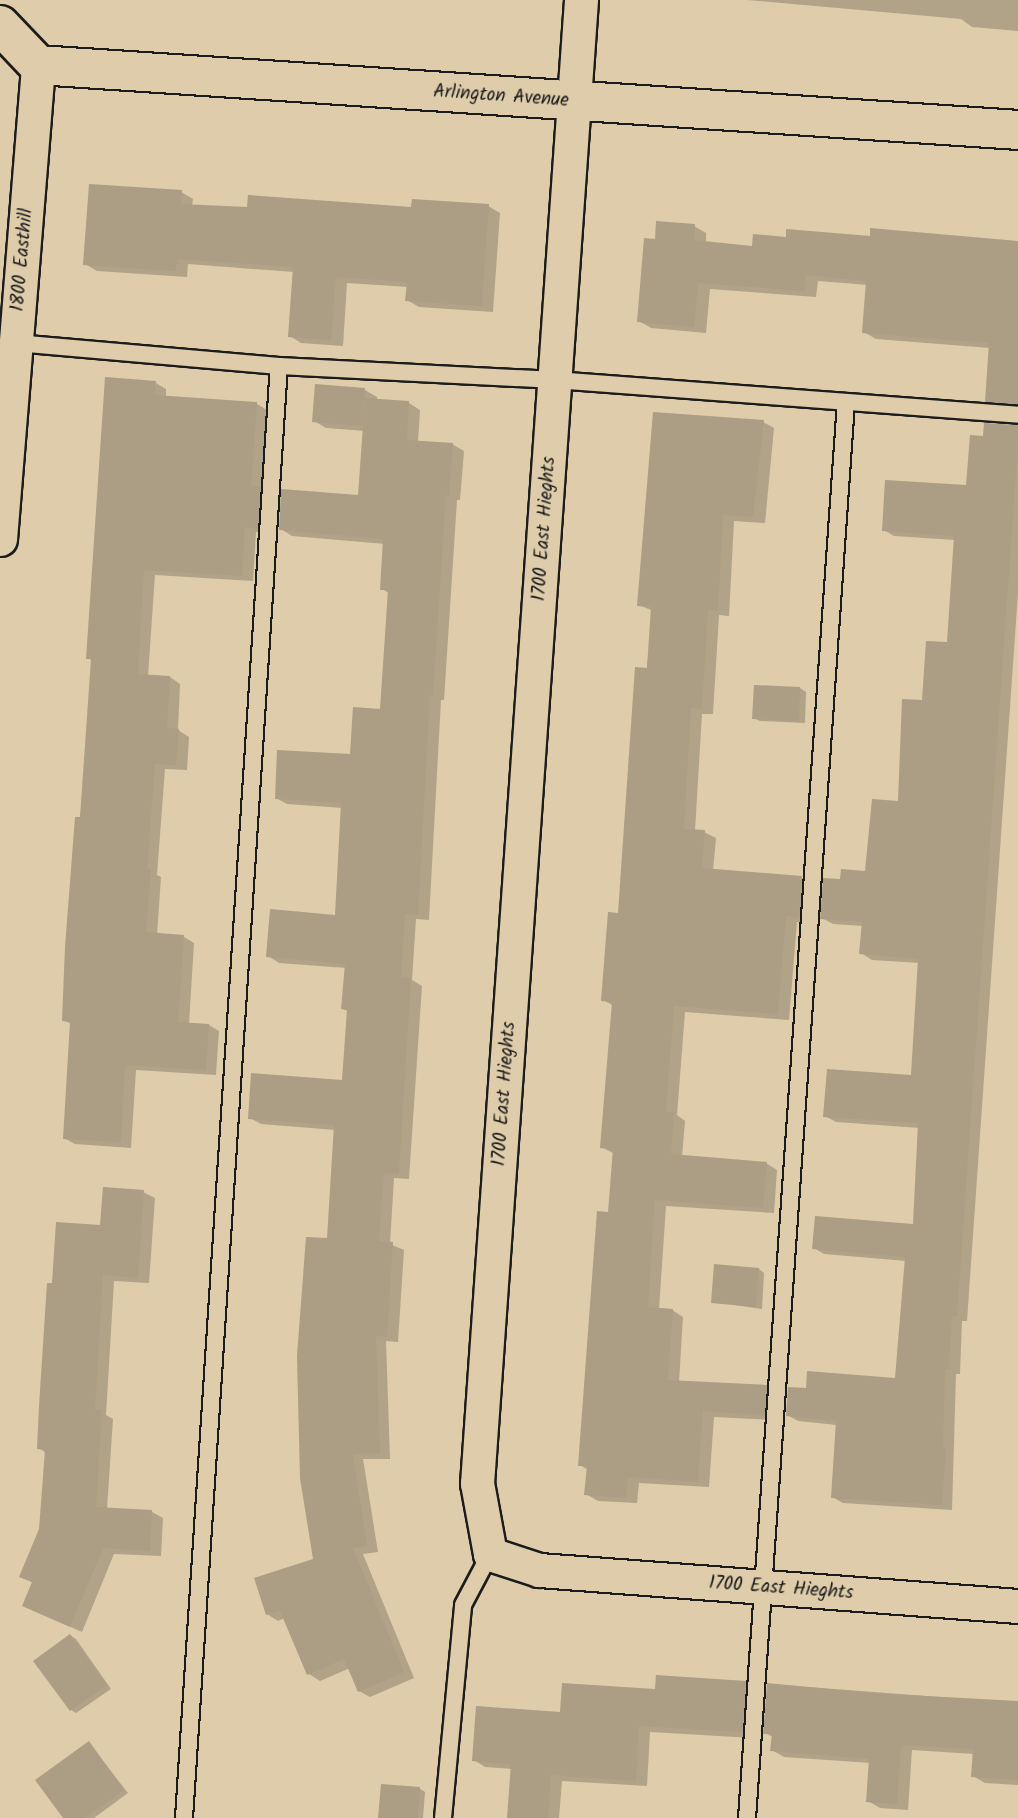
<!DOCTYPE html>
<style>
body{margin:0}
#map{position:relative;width:1018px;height:1818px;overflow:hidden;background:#deccaa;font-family:Kalam,sans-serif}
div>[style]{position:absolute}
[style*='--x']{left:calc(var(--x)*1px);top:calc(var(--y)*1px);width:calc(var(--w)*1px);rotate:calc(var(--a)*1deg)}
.shadow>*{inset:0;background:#0003}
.building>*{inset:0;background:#ab9e85}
.roads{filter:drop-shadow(2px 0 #1c1c1c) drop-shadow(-2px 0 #1c1c1c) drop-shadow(0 2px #1c1c1c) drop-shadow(0 -2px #1c1c1c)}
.lane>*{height:16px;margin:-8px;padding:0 8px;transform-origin:8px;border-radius:8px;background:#deccaa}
.street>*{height:33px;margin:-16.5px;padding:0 16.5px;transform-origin:16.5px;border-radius:16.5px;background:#deccaa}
.secondary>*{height:38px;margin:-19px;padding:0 19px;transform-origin:19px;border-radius:19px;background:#deccaa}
span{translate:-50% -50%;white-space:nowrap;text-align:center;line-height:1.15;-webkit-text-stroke:5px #deccaa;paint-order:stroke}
.street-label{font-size:19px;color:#1c1c1c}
</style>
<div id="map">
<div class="shadow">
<i style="clip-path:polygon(747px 0,1018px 0,1018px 31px,972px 27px,961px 19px)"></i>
<i style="clip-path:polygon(181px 192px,193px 199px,192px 206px,249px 209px,488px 206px,500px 213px,493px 312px,419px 307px,407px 300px,408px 287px,347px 283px,343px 346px,301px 343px,290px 336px,294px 272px,188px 264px,187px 277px,97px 271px,85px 264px)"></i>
<i style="clip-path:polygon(694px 226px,706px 233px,706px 242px,754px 248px,787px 239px,1018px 242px,1018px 410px,999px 408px,987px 401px,990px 348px,876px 339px,864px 332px,868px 285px,818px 281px,816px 297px,710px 289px,706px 333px,651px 328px,639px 321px,656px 241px)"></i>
<i style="clip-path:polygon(156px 383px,166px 389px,166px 398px,257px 404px,267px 410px,262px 490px,271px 495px,268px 534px,256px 532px,253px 581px,155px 575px,148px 676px,170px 677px,180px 684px,178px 730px,189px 737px,187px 770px,165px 769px,157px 875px,161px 877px,157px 935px,184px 937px,194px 943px,189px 1024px,209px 1025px,219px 1031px,216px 1075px,136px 1070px,131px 1148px,75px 1144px,64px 1138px,71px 1024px,64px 1020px,93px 661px,88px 658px)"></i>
<i style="clip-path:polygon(365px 390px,377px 397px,377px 401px,409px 403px,420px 410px,418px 442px,452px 444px,464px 451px,460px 500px,457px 500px,444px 700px,441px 700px,429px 920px,416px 919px,412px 980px,422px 986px,409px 1179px,394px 1178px,390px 1244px,404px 1250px,398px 1342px,386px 1341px,390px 1459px,363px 1459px,378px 1552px,363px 1554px,414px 1678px,370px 1697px,359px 1691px,350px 1668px,320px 1681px,309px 1674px,285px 1618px,278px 1621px,267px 1614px,315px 1561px,335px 1130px,261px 1124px,250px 1118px,343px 1082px,348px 1011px,343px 1009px,346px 968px,279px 963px,268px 956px,337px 916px,343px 808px,287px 804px,276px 798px,352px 756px,382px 710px,389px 593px,382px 589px,385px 544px,292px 536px,281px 529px,360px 497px,365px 431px,326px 428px,314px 421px)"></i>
<i style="clip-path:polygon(763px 422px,774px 428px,765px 523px,734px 521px,729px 616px,719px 615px,713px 714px,702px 714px,695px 831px,704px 832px,716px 838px,713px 871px,802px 878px,813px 884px,810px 923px,797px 922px,789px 1020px,685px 1012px,677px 1115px,685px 1121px,682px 1157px,766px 1163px,777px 1170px,774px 1213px,666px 1206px,659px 1309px,672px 1310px,683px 1317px,679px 1382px,766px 1387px,778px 1394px,776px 1420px,714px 1417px,709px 1487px,639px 1483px,637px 1503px,598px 1501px,586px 1494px,588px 1470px,580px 1465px,609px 1214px,613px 1153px,601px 1147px,614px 1006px,603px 1000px,620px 914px,653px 611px,639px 605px)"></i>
<i style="clip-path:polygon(1018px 427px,1018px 593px,967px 1321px,962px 1321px,960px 1374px,956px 1374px,952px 1510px,843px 1503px,832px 1497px,837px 1425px,798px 1421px,787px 1415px,808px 1390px,896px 1379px,906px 1261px,824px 1254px,814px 1248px,914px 1226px,920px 1128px,836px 1122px,825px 1116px,913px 1077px,920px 963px,872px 960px,861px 953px,864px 926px,833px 924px,822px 918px,841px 881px,866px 873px,899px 803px,924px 702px,948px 644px,955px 540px,894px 536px,884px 530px,968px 487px,984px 438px)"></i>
<i style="clip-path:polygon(800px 688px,806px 692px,805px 723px,760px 721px,754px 718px)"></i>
<i style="clip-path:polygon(143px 1192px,155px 1198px,149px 1283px,114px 1281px,106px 1415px,113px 1419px,107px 1509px,152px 1512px,163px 1518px,161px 1556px,114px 1554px,82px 1632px,24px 1606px,33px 1583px,21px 1576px,41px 1529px,46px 1453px,39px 1448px,53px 1285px,102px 1227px)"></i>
<i style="clip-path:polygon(759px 1269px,764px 1273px,762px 1309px,713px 1302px)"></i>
<i style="clip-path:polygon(71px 1636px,76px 1639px,111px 1689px,76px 1713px,71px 1710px)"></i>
<i style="clip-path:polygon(746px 1683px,757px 1689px,753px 1738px,650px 1732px,647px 1786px,562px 1781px,559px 1818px,509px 1818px,512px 1769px,485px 1767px,474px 1760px,562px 1714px,657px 1691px)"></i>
<i style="clip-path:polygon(769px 1684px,1018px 1703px,1018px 1785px,985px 1783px,973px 1776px,974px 1754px,912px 1750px,908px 1810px,880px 1808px,868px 1801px,871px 1763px,784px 1757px,772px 1750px,773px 1737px,765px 1733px)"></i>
<i style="clip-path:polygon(89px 1743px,128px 1793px,94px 1818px,65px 1818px)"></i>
<i style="clip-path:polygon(419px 1788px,425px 1792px,423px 1818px,380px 1818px)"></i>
</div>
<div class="building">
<i style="clip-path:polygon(89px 184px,182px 190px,181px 204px,247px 207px,248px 195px,411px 207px,412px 199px,489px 204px,482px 306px,405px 301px,407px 282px,336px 277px,331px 340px,288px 337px,293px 267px,177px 259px,176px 271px,83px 265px)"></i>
<i style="clip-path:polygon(656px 221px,695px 224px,694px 240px,752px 246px,753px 234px,786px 237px,786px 229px,870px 236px,870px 228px,1018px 241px,1018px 404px,985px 402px,989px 343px,862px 333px,866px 281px,806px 275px,805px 291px,698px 283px,694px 327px,637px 322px,644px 238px,655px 239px)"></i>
<i style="clip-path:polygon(105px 377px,156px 381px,155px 395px,257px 402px,251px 486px,261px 487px,258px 529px,245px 527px,242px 576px,144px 570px,138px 674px,170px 676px,167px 728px,179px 729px,176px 765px,155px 764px,147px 869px,151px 869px,146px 932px,184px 935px,178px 1022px,209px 1024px,206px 1070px,125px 1065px,121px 1142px,63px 1139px,70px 1022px,62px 1021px,65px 947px,75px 817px,80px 817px,91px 659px,86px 659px)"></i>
<i style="clip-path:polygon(315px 384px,365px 388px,363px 426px,312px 422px)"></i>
<i style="clip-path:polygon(365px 398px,409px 401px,407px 440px,453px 443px,449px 495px,446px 495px,433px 695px,430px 695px,418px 915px,405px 914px,401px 977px,411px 978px,399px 1174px,384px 1173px,379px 1241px,393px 1242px,387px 1337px,376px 1336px,380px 1453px,353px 1454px,367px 1546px,353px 1548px,404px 1672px,358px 1692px,344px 1659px,307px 1675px,280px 1611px,266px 1615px,254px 1578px,313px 1559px,300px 1478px,297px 1356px,306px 1237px,327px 1238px,334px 1125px,248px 1119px,251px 1073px,342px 1080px,347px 1010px,341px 1009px,345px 964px,266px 957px,270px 909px,335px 915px,341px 803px,275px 799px,277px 750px,350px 754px,353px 707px,380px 709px,388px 590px,380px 590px,383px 539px,279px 530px,281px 489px,358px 495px)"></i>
<i style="clip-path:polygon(653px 412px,764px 420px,753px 517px,723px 515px,718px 611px,708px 610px,702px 709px,691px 708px,684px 829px,705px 830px,702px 868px,802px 876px,799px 917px,786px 916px,778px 1014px,674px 1006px,666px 1112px,674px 1112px,671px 1154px,767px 1162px,763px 1208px,655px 1200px,648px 1307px,673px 1309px,668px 1380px,767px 1385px,765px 1415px,703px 1411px,698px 1482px,628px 1477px,626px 1498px,584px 1495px,587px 1466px,578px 1466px,597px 1211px,608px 1212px,613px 1149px,600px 1148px,612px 1002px,601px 1001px,608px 912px,618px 913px,635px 667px,647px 668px,651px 607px,637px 606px)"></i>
<i style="clip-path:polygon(984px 423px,1018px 425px,1018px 444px,957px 1316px,952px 1316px,949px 1369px,945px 1369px,943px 1447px,946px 1447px,942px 1505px,831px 1498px,836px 1421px,786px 1416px,788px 1387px,806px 1388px,807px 1371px,895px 1378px,905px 1257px,812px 1249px,815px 1216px,913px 1224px,918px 1123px,823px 1117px,827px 1069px,911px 1075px,918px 959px,859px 954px,862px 922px,820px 919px,823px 878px,840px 879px,841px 869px,865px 871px,872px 799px,898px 801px,902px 699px,922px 700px,926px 641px,947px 642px,954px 536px,882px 531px,885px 480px,966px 485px,970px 435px,983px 436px)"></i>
<i style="clip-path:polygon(754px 685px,800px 687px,799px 721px,752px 719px)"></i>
<i style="clip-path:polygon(103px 1187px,144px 1190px,138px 1278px,103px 1275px,95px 1410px,102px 1410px,96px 1507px,152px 1510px,150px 1551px,103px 1548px,70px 1627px,22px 1606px,32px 1582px,19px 1577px,39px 1529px,45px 1450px,37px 1449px,39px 1406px,47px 1283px,52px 1283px,56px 1222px,100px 1225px)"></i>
<i style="clip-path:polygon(714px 1264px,759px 1268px,756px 1307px,711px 1303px)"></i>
<i style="clip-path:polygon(70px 1634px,107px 1685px,70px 1711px,33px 1661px)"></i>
<i style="clip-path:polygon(656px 1675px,746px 1681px,742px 1732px,639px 1726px,636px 1781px,551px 1775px,548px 1818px,507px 1818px,511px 1764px,472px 1761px,476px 1706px,560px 1712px,562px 1683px,655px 1689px)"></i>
<i style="clip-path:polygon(767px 1683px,870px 1693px,1018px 1701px,1018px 1780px,971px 1777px,973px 1749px,901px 1745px,897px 1804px,866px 1802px,869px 1759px,770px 1751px,772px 1734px,763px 1734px)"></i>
<i style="clip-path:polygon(89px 1741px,124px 1790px,85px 1818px,63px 1818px,35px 1780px)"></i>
<i style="clip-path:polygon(381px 1784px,420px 1787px,418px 1818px,378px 1818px)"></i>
</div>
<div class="roads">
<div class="lane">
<i style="--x:16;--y:343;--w:264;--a:5"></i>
<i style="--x:279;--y:366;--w:277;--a:2.9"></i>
<i style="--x:556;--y:380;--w:463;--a:4.3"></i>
<i style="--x:184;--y:1818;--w:1455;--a:-86.26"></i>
<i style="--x:443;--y:1818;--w:214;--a:-84.6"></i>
<i style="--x:463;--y:1605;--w:58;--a:-62.1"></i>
<i style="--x:747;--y:1818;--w:1418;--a:-86"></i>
</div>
<div class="street">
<i style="--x:581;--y:0;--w:1487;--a:94.01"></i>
<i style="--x:477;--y:1483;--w:72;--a:79.6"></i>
<i style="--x:490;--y:1554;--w:52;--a:18.1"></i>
<i style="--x:539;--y:1570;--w:480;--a:4.3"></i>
<i style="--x:0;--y:539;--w:476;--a:-85.4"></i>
</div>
<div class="secondary">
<i style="--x:0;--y:25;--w:55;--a:46.5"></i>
<i style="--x:38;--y:65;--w:982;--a:3.79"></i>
</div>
</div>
<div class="street-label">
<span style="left:501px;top:97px;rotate:4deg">Arlington Avenue</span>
<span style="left:23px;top:260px;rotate:-85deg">1800 Easthill</span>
<span style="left:545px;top:529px;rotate:-86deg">1700 East Hieghts</span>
<span style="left:505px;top:1094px;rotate:-86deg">1700 East Hieghts</span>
<span style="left:781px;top:1589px;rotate:4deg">1700 East Hieghts</span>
</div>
</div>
